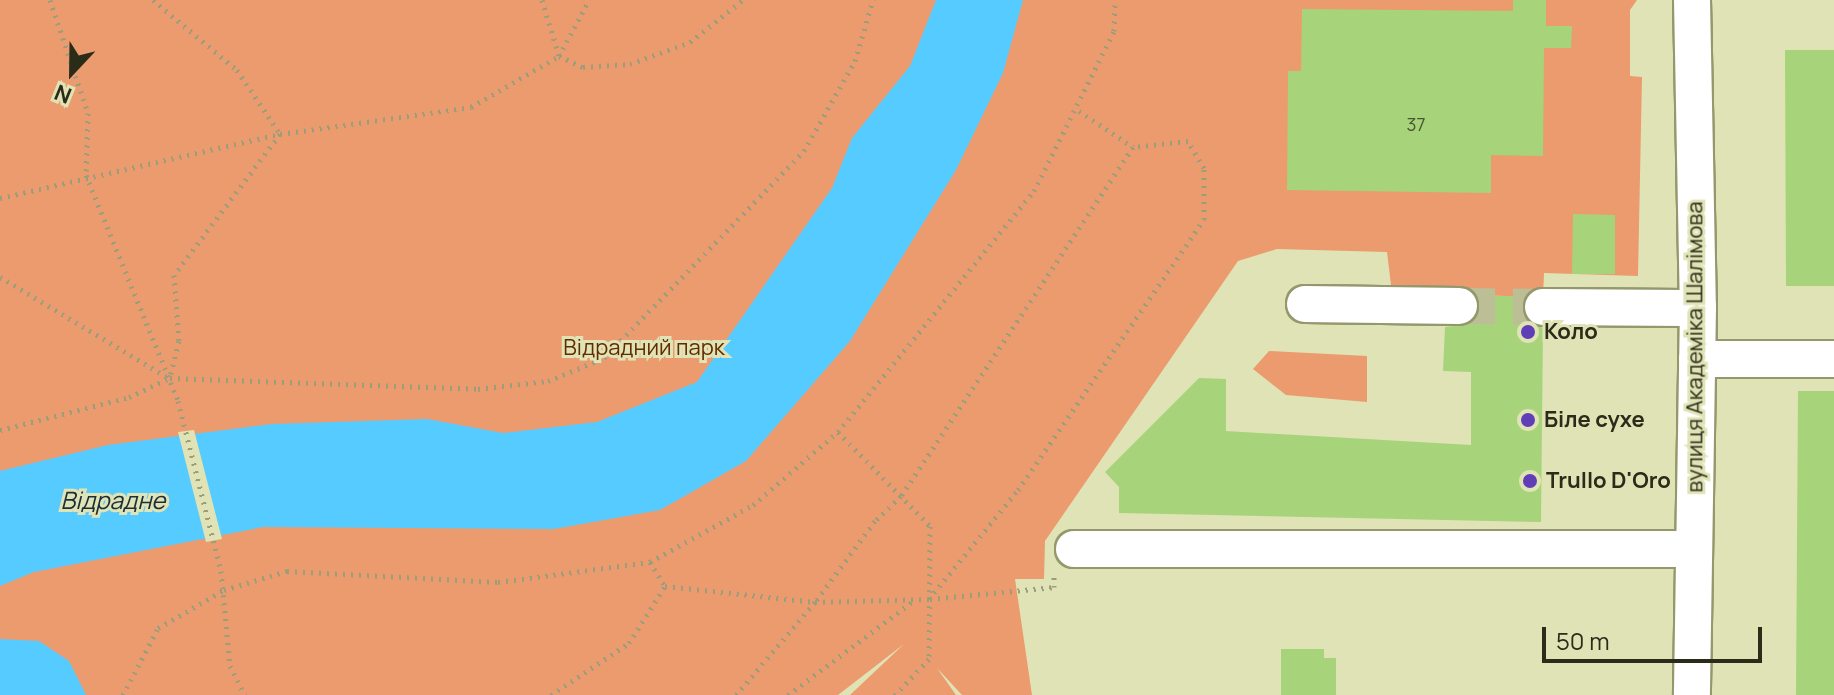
<!DOCTYPE html>
<meta charset="utf-8">
<style>
body{margin:0}
#map{position:relative;width:1834px;height:695px;overflow:hidden;background:#e0e3b5;font-family:Manrope,sans-serif}
div>[style]{position:absolute}
[style*='--x']{left:calc(var(--x)*1px);top:calc(var(--y)*1px);width:calc(var(--w)*1px);rotate:calc(var(--a)*1deg)}
.green>*{inset:0;background:#eb9b6d}
.water>*{inset:0;background:#56cbff}
.pier>*{inset:0;background:#e0e3b5}
.building>*{inset:0;background:#a7d47a}
.minor-tunnel>*{height:36px;margin-top:-18px;transform-origin:0;background:repeating-linear-gradient(90deg,#bcbe96 0 36px,transparent 0 54px)}
.path>*{height:5px;margin-top:-2.5px;transform-origin:0;background:repeating-linear-gradient(90deg,#9c9e7b 0 2px,transparent 0 8px)}
.roads{filter:drop-shadow(2px 0 #95976c) drop-shadow(-2px 0 #95976c) drop-shadow(0 2px #95976c) drop-shadow(0 -2px #95976c)}
.minor>*{height:36px;margin:-18px;padding:0 18px;transform-origin:18px;border-radius:18px;background:#fff}
.dots>*{width:22px;height:22px;translate:-50% -50%;box-sizing:border-box;border:4px solid #e0e3b5;border-radius:50%}
span{translate:-50% -50%;white-space:nowrap;text-align:center;line-height:1.15;-webkit-text-stroke:6px #e0e3b5;paint-order:stroke}
.number-label{font-size:18px;color:#495531}
.number-label span{-webkit-text-stroke-width:0}
.poi-label{font-size:22px;color:#2a2b19;font-weight:700}
.left{translate:0 -50%;text-align:left}
.street-label{font-size:22px;color:#2a2b19}
.park-label{font-size:22px;color:#632b00}
.water-label{font-size:24px;color:#1a2e38;font-style:italic}
.north{position:absolute;left:32px;top:32px;width:80px;height:80px;-webkit-text-stroke:6px #e0e3b5;paint-order:stroke;rotate:202deg;font-size:22px;font-weight:700;line-height:32px;text-align:center;color:#2a2b19}
.north::after{content:'';display:block;margin:auto;width:28px;height:36px;background:#2a2b19;clip-path:polygon(50% 0,100% 100%,50% 72%,0 100%)}
.scale{position:absolute;left:1542px;top:627px;width:220px;height:36px;box-sizing:border-box;border:4px solid #2a2b19;border-top:0;padding-left:10px;font-size:24px;line-height:28px;white-space:nowrap;color:#2a2b19;-webkit-text-stroke:6px #e0e3b5;paint-order:stroke}
</style>
<div id="map">
<div class="green">
<i style="clip-path:polygon(0 0,1637px 0,1630px 10px,1630px 76px,1642px 77px,1638px 276px,1544px 273px,1543px 297px,1392px 293px,1387px 252px,1277px 249px,1238px 261px,1045px 541px,1044px 579px,1015px 579px,1032px 695px,962px 695px,937px 668px,956px 695px,850px 695px,904px 644px,838px 695px,0 695px)"></i>
<i style="clip-path:polygon(1269px 351px,1367px 356px,1367px 402px,1286px 395px,1253px 369px)"></i>
</div>
<div class="water">
<i style="clip-path:polygon(936px 0,1023px 0,1003px 73px,956px 170px,850px 341px,746px 461px,660px 510px,554px 529px,263px 527px,34px 572px,0 586px,0 471px,108px 445px,272px 424px,427px 419px,503px 433px,597px 422px,697px 382px,832px 188px,852px 138px,910px 66px)"></i>
<i style="clip-path:polygon(0 639px,39px 641px,69px 661px,86px 695px,0 695px)"></i>
</div>
<div class="pier">
<i style="clip-path:polygon(194px 430px,222px 539px,206px 542px,178px 432px)"></i>
</div>
<div class="building">
<i style="clip-path:polygon(1513px 0,1546px 0,1546px 26px,1572px 26px,1571px 48px,1544px 48px,1543px 156px,1491px 155px,1491px 193px,1287px 190px,1288px 71px,1301px 71px,1302px 9px,1513px 11px)"></i>
<i style="clip-path:polygon(1785px 50px,1834px 50px,1834px 286px,1786px 286px)"></i>
<i style="clip-path:polygon(1573px 214px,1615px 215px,1615px 274px,1572px 274px)"></i>
<i style="clip-path:polygon(1477px 296px,1525px 296px,1524px 317px,1543px 328px,1541px 522px,1119px 513px,1119px 487px,1105px 472px,1199px 378px,1226px 379px,1226px 431px,1471px 445px,1471px 372px,1443px 371px,1445px 327px,1470px 324px)"></i>
<i style="clip-path:polygon(1798px 391px,1834px 391px,1834px 695px,1796px 695px)"></i>
<i style="clip-path:polygon(1281px 649px,1324px 649px,1324px 658px,1336px 658px,1336px 695px,1281px 695px)"></i>
</div>
<div class="minor-tunnel">
<i style="--x:1459;--y:306;--w:84;--a:0.7"></i>
</div>
<div class="path">
<i style="--x:50;--y:0;--w:119;--a:71.4"></i>
<i style="--x:88;--y:113;--w:62;--a:91.8"></i>
<i style="--x:86;--y:175;--w:244;--a:67.8"></i>
<i style="--x:178;--y:401;--w:175;--a:75.8"></i>
<i style="--x:221;--y:571;--w:95;--a:84.6"></i>
<i style="--x:230;--y:666;--w:33;--a:63"></i>
<i style="--x:153;--y:0;--w:109;--a:39.8"></i>
<i style="--x:237;--y:70;--w:77;--a:56.1"></i>
<i style="--x:280;--y:134;--w:176;--a:126.9"></i>
<i style="--x:174;--y:275;--w:66;--a:85.7"></i>
<i style="--x:179;--y:341;--w:37;--a:104"></i>
<i style="--x:542;--y:0;--w:59;--a:73.1"></i>
<i style="--x:559;--y:56;--w:26;--a:25"></i>
<i style="--x:583;--y:67;--w:47;--a:-3.7"></i>
<i style="--x:630;--y:64;--w:64;--a:-20.1"></i>
<i style="--x:690;--y:42;--w:68;--a:-38.4"></i>
<i style="--x:1079;--y:111;--w:65;--a:33.7"></i>
<i style="--x:0;--y:198;--w:287;--a:-12.9"></i>
<i style="--x:280;--y:134;--w:193;--a:-8"></i>
<i style="--x:471;--y:107;--w:102;--a:-30.1"></i>
<i style="--x:559;--y:56;--w:64;--a:-61.8"></i>
<i style="--x:0;--y:277;--w:197;--a:30.9"></i>
<i style="--x:0;--y:430;--w:133;--a:-14.3"></i>
<i style="--x:129;--y:397;--w:45;--a:-24.9"></i>
<i style="--x:170;--y:378;--w:308;--a:2"></i>
<i style="--x:478;--y:389;--w:70;--a:-6.5"></i>
<i style="--x:548;--y:381;--w:61;--a:-22.3"></i>
<i style="--x:604;--y:358;--w:288;--a:-46"></i>
<i style="--x:804;--y:151;--w:103;--a:-60.5"></i>
<i style="--x:855;--y:61;--w:64;--a:-73.6"></i>
<i style="--x:838;--y:432;--w:132;--a:45.6"></i>
<i style="--x:930;--y:526;--w:133;--a:90.4"></i>
<i style="--x:929;--y:659;--w:50;--a:133.4"></i>
<i style="--x:650;--y:562;--w:28;--a:58"></i>
<i style="--x:930;--y:599;--w:125;--a:-5.5"></i>
<i style="--x:1054;--y:587;--w:14;--a:-90"></i>
<i style="--x:123;--y:695;--w:76;--a:-62.4"></i>
<i style="--x:158;--y:628;--w:76;--a:-29.9"></i>
<i style="--x:224;--y:590;--w:66;--a:-16.8"></i>
<i style="--x:287;--y:571;--w:211;--a:3"></i>
<i style="--x:498;--y:582;--w:153;--a:-7.5"></i>
<i style="--x:650;--y:562;--w:118;--a:-29"></i>
<i style="--x:753;--y:505;--w:112;--a:-40.7"></i>
<i style="--x:838;--y:432;--w:311;--a:-50.9"></i>
<i style="--x:1034;--y:191;--w:179;--a:-63.4"></i>
<i style="--x:1114;--y:31;--w:31;--a:-88"></i>
<i style="--x:551;--y:695;--w:94;--a:-33.7"></i>
<i style="--x:629;--y:643;--w:67;--a:-57.7"></i>
<i style="--x:665;--y:586;--w:151;--a:6.1"></i>
<i style="--x:815;--y:602;--w:114;--a:-1.5"></i>
<i style="--x:929;--y:599;--w:141;--a:-50.8"></i>
<i style="--x:1018;--y:490;--w:329;--a:-55.5"></i>
<i style="--x:1204;--y:219;--w:51;--a:-90"></i>
<i style="--x:1204;--y:168;--w:31;--a:-121"></i>
<i style="--x:1188;--y:141;--w:55;--a:173.8"></i>
<i style="--x:1133;--y:147;--w:419;--a:123.6"></i>
<i style="--x:901;--y:496;--w:36;--a:136"></i>
<i style="--x:875;--y:521;--w:101;--a:126.5"></i>
<i style="--x:815;--y:602;--w:122;--a:130.3"></i>
<i style="--x:788;--y:695;--w:155;--a:-36.9"></i>
</div>
<div class="roads">
<div class="minor">
<i style="--x:1692;--y:0;--w:307;--a:88.9"></i>
<i style="--x:1698;--y:307;--w:388;--a:90.9"></i>
<i style="--x:1305;--y:304;--w:154;--a:0.7"></i>
<i style="--x:1543;--y:307;--w:143;--a:0.4"></i>
<i style="--x:1697;--y:359;--w:137;--a:0"></i>
<i style="--x:1074;--y:549;--w:608;--a:0"></i>
</div>
</div>
<div class="dots">
<i style="left:1528px;top:332px;background:#5f3eb6"></i>
<i style="left:1528px;top:420px;background:#5f3eb6"></i>
<i style="left:1530px;top:481px;background:#5f3eb6"></i>
</div>
<div class="number-label">
<span style="left:1416px;top:124px">37</span>
</div>
<div class="poi-label">
<span class="left" style="left:1544px;top:332px">Коло</span>
<span class="left" style="left:1544px;top:420px">Біле сухе</span>
<span class="left" style="left:1546px;top:481px">Trullo D'Oro</span>
</div>
<div class="street-label">
<span style="left:1695px;top:347px;rotate:-90deg">вулиця Академіка Шалімова</span>
</div>
<div class="park-label">
<span style="left:644px;top:348px">Відрадний парк</span>
</div>
<div class="water-label">
<span style="left:113px;top:500px">Відрадне</span>
</div>
<div class="north">N</div>
<div class="scale">50 m</div>
</div>
